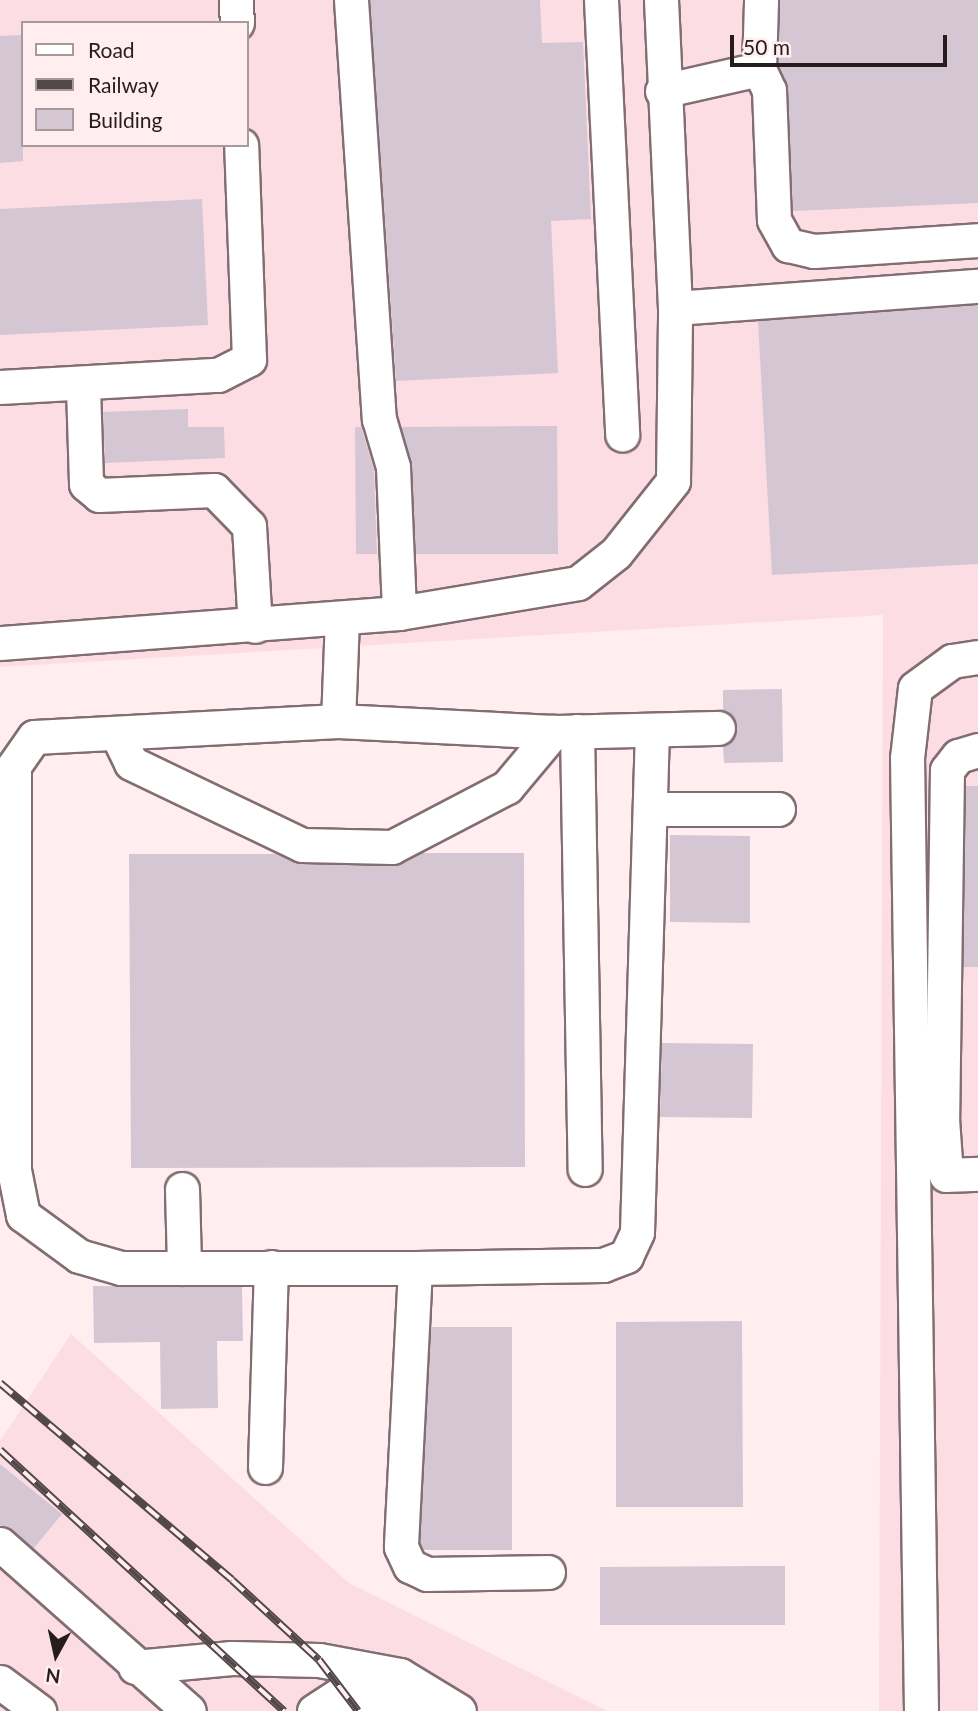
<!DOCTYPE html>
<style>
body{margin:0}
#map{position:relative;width:978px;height:1711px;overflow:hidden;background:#ffedf0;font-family:Lato,sans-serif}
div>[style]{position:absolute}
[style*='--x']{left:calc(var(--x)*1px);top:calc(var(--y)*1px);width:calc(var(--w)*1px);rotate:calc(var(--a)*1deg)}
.built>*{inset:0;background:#fcdde3}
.building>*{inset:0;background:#d5c6d3}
.roads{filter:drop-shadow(2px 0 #826e72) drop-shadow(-2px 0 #826e72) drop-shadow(0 2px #826e72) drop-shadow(0 -2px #826e72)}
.minor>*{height:33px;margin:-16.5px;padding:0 16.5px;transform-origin:16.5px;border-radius:16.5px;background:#fff}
.rail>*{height:8px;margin-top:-4px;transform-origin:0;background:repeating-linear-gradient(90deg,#ffedf0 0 16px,#524849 0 32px);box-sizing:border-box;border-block:2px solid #524849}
span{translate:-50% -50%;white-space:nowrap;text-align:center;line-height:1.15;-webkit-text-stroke:5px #ffedf0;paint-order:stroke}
.legend{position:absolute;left:21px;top:21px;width:228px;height:126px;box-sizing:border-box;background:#ffedf0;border:2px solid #a7999c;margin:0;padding:9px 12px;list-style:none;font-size:21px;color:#241c1d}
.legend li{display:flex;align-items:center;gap:14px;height:35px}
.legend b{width:35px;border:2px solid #a7999c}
.north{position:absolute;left:21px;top:1620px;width:70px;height:70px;-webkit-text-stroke:5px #ffedf0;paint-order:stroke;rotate:188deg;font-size:19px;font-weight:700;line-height:28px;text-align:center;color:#241c1d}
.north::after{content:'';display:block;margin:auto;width:24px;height:32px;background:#241c1d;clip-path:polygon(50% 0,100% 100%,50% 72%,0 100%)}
.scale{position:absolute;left:730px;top:35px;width:217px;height:32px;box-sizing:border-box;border:4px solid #241c1d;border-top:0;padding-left:9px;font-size:21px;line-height:24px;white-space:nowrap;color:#241c1d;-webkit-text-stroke:5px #ffedf0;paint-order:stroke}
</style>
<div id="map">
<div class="built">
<i style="clip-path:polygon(evenodd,0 0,978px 0,978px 1711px,879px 1711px,883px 615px,0 667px,0 0,23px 23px,247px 23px,247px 145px,23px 145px,23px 23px)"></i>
<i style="clip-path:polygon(71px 1334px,349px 1583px,607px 1711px,0 1711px,0 1441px)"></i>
</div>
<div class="building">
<i style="clip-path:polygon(370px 0,540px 0,542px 43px,583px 42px,591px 219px,551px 221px,558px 373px,396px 381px)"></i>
<i style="clip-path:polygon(780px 0,978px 0,978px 203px,793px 211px,788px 89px,778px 65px)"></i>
<i style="clip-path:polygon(23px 35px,23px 161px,0 163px,0 36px)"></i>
<i style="clip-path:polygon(202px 199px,208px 325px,0 335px,0 209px)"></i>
<i style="clip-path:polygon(978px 305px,978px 564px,772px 575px,758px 321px)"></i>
<i style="clip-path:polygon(188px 409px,188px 427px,224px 427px,225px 458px,105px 463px,103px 412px)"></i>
<i style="clip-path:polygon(557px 426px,558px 554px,416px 554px,412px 466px,401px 427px)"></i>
<i style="clip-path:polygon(355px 427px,361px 427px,374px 470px,377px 554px,356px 554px)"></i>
<i style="clip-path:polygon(782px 689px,783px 762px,724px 763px,723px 746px,737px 728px,723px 710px,723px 690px)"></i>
<i style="clip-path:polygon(966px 786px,978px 786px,978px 967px,963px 967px)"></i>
<i style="clip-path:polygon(670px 835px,750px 836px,750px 923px,670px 922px)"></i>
<i style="clip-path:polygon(421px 853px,524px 853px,525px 1167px,131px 1168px,129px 854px,276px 854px,302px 864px,392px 866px)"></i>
<i style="clip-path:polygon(662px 1043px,753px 1044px,752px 1118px,660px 1117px)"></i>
<i style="clip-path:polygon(93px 1286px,242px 1287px,243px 1341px,217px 1341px,218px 1408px,161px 1409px,160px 1342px,94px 1343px)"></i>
<i style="clip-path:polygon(742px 1321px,743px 1507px,616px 1507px,616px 1322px)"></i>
<i style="clip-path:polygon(431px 1327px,512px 1327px,512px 1550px,424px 1550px,420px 1543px)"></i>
<i style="clip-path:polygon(0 1464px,62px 1514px,34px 1548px,0 1525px)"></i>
<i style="clip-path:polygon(785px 1566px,785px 1625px,600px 1625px,600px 1567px)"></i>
</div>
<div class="roads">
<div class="minor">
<i style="--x:236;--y:0;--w:23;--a:88"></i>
<i style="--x:351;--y:0;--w:420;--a:86.2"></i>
<i style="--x:379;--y:419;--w:50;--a:73.7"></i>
<i style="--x:393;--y:467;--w:146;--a:87.6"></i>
<i style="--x:601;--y:0;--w:435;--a:87.2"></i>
<i style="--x:759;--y:69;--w:69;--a:-88.3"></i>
<i style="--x:662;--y:91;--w:99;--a:-12.8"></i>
<i style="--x:759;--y:69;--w:23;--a:65"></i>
<i style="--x:769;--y:90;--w:130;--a:87.8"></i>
<i style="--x:774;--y:220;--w:29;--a:61"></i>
<i style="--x:788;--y:245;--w:27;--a:13"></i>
<i style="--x:814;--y:251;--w:164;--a:-3.8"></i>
<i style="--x:675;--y:308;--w:304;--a:-4.2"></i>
<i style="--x:0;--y:387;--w:218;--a:-3.2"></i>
<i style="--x:218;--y:375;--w:35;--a:-27"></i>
<i style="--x:249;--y:359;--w:214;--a:-92.1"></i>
<i style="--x:83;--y:387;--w:97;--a:88.2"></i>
<i style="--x:86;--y:484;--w:17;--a:40"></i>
<i style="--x:99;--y:495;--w:115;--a:-2.5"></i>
<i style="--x:214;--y:490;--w:50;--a:45.8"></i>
<i style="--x:249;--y:526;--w:100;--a:86.6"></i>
<i style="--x:342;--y:618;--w:103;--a:92.2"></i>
<i style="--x:338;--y:721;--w:304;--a:177"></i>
<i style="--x:34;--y:737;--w:35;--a:125"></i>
<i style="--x:14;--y:766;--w:404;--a:90"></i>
<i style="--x:14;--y:1170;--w:46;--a:78.7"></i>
<i style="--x:23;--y:1215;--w:69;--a:36.2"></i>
<i style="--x:79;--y:1256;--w:44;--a:15.9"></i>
<i style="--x:121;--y:1268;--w:294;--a:0"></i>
<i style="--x:415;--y:1268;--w:188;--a:-0.9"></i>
<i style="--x:603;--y:1265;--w:25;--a:-21"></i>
<i style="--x:626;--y:1256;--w:26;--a:-65"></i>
<i style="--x:637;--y:1232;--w:502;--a:-88.29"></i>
<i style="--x:0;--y:643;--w:400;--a:-4.3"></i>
<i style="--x:399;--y:613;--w:181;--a:-9.5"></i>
<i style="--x:578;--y:583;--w:48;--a:-38.3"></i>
<i style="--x:616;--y:553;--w:92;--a:-51.6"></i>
<i style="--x:673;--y:481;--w:173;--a:-89.3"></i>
<i style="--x:675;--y:308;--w:308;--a:-92.6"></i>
<i style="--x:338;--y:721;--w:215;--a:2.9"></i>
<i style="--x:553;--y:732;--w:165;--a:-1.4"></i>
<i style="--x:577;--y:731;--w:438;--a:89"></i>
<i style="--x:117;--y:734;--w:32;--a:64"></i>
<i style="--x:131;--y:763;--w:190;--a:25.6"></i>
<i style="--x:302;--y:845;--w:90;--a:1.3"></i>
<i style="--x:392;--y:847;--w:130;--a:-27.6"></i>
<i style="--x:507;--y:787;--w:72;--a:-50.1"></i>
<i style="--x:978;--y:750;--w:21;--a:163"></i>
<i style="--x:958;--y:756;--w:18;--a:128"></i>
<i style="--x:947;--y:770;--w:349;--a:90.8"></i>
<i style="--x:942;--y:1119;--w:56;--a:85.9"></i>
<i style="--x:946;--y:1175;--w:32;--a:-2"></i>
<i style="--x:652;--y:809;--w:126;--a:0"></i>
<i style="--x:182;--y:1189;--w:79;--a:88.5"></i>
<i style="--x:415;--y:1268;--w:279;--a:92.9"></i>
<i style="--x:401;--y:1547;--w:21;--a:65"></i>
<i style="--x:410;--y:1566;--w:19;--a:25"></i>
<i style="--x:427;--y:1574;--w:121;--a:-0.9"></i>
<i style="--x:265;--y:1467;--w:200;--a:-88.3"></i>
<i style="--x:0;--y:1544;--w:252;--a:41.5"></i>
<i style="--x:135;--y:1667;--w:97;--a:-5.3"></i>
<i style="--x:232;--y:1658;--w:87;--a:1.3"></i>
<i style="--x:319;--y:1660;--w:82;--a:10.5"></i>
<i style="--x:400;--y:1675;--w:69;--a:31.4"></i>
<i style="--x:0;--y:1682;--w:49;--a:36.6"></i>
<i style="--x:314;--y:1711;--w:33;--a:-33"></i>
<i style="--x:342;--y:1693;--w:97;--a:8.9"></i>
<i style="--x:921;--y:1711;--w:953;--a:-90.84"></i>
<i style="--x:907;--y:758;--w:70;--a:-83.5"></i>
<i style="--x:915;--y:688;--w:46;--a:-36.1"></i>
<i style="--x:952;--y:661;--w:26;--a:-9"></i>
</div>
</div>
<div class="rail">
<i style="--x:0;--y:1383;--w:304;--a:40.3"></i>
<i style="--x:232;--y:1580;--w:118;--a:42.6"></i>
<i style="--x:319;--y:1660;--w:64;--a:52.6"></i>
<i style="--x:0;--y:1450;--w:386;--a:42.6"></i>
</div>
<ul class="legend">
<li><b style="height:9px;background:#fff"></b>Road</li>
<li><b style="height:9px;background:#524849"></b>Railway</li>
<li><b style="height:19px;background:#d5c6d3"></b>Building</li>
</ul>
<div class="north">N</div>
<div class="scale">50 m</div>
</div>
